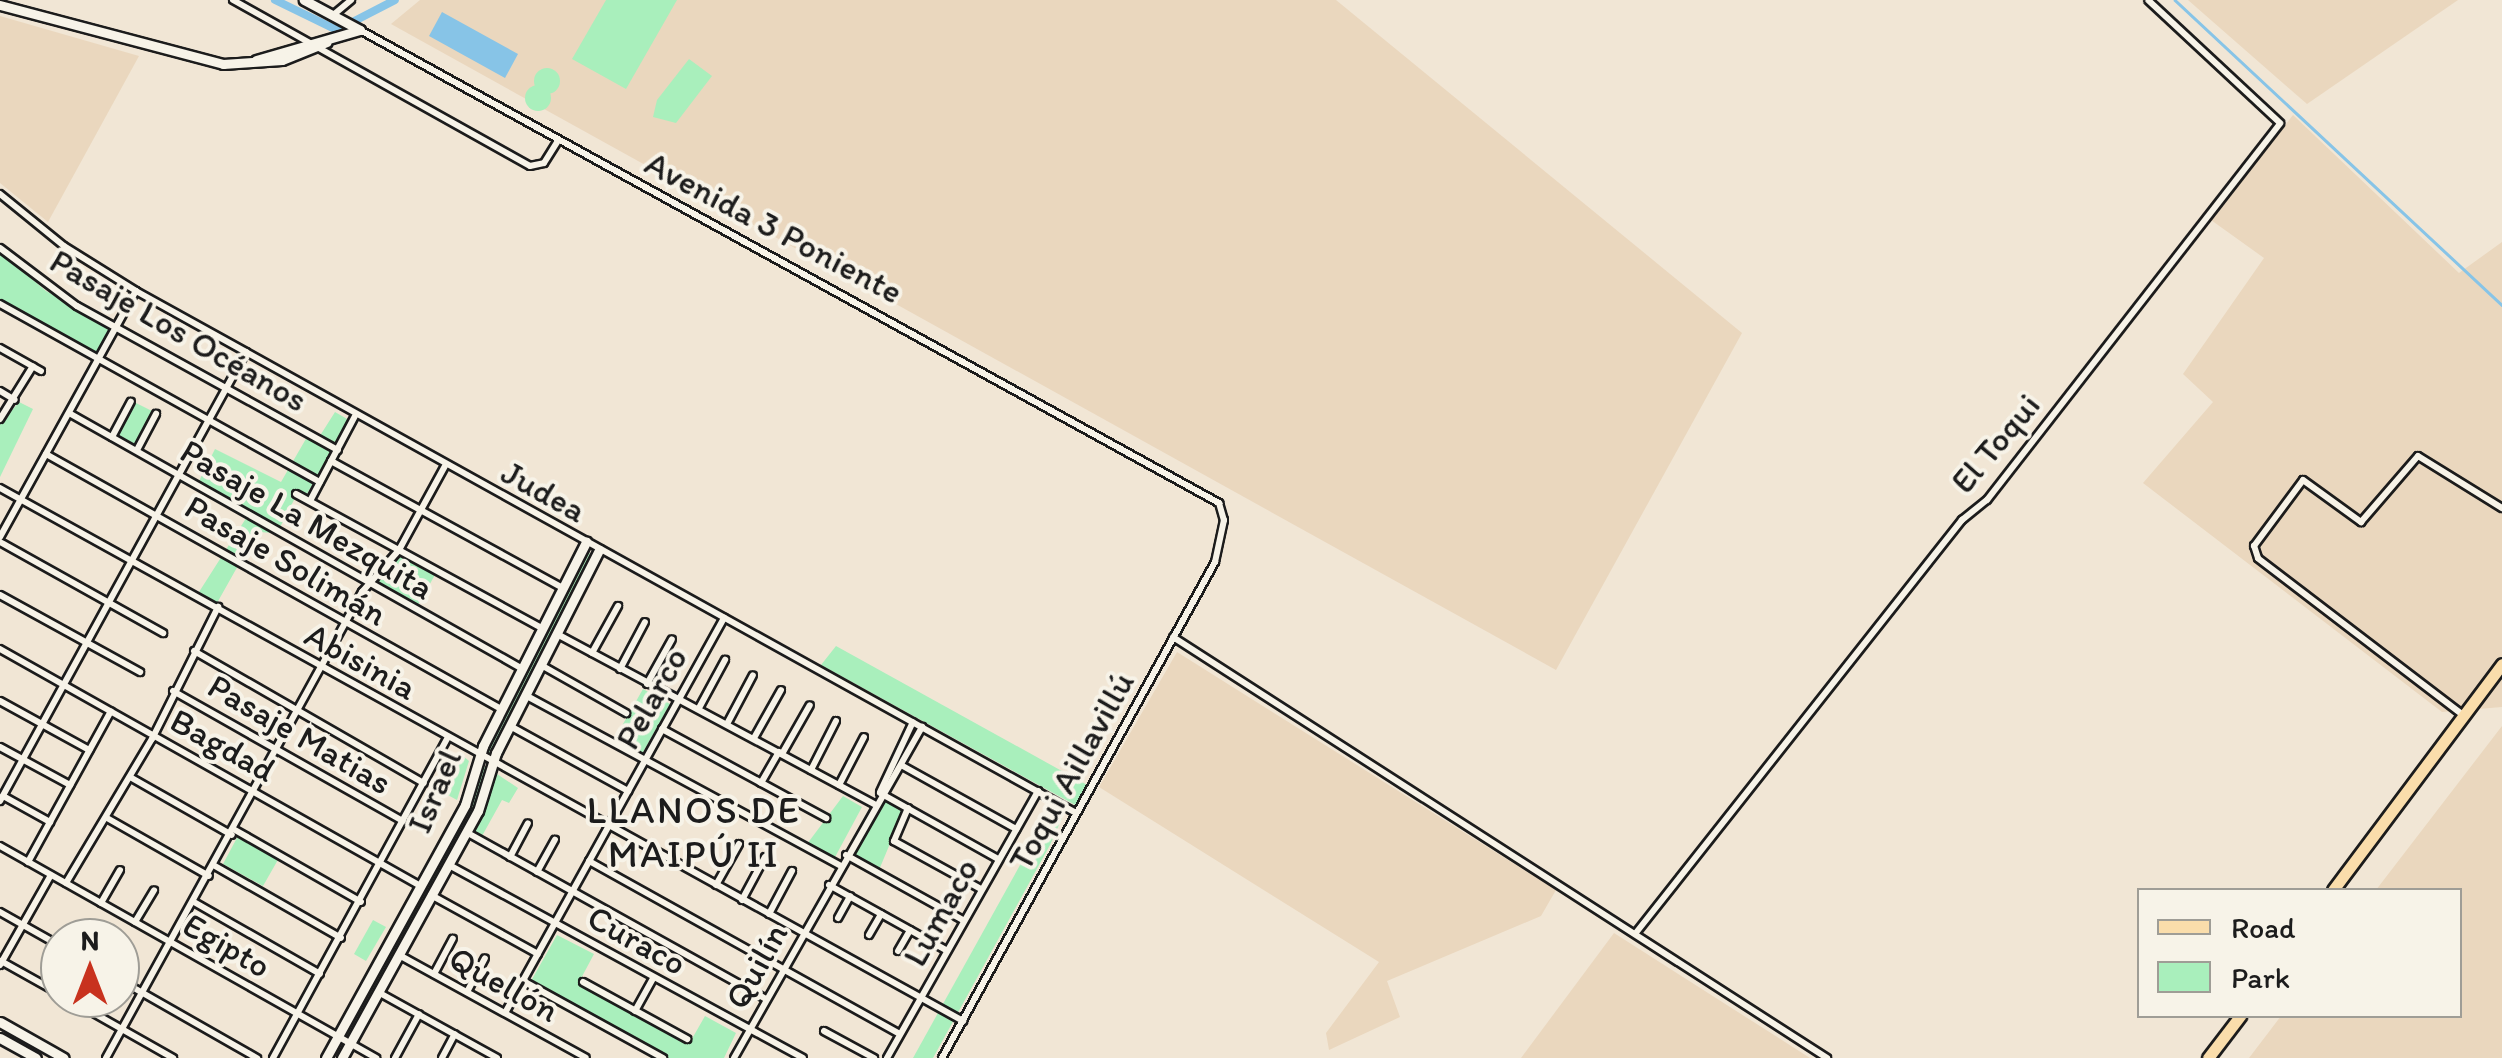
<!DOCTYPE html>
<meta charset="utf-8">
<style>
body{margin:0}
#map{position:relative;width:2502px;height:1058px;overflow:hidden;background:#f1e6d5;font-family:Itim,sans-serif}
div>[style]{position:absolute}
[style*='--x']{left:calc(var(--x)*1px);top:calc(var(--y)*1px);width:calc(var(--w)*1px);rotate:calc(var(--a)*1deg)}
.built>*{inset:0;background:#ead7be}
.green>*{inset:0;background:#a9efbc}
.round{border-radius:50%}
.water>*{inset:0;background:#87c4e7}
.stream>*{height:2.5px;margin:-1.25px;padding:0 1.25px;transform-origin:1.25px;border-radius:1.25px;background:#87c4e7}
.canal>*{height:8px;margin:-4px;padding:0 4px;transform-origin:4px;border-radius:4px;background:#87c4e7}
.roads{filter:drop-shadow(2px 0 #1c1c1c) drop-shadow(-2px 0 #1c1c1c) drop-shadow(0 2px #1c1c1c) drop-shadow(0 -2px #1c1c1c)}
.minor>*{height:6px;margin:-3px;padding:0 3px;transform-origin:3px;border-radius:3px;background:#f7f3e8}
.tertiary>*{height:9px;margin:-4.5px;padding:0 4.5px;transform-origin:4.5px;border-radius:4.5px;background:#f7f3e8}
.primary>*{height:11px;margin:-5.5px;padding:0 5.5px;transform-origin:5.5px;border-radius:5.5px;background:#faddab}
span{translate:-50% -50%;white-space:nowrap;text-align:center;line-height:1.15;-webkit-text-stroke:8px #f7f3e8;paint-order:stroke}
.street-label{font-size:35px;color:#1c1c1c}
.neighbourhood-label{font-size:38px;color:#1c1c1c;letter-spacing:2.5px}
.legend{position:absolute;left:2137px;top:888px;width:325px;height:130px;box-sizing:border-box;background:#f7f3e8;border:2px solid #9f9d96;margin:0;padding:12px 18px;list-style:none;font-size:30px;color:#1c1c1c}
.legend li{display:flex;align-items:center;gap:20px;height:50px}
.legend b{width:50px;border:2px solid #9f9d96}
.north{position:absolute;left:40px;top:918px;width:100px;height:100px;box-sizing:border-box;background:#f7f3e8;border:2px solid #9f9d96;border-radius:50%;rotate:0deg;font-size:28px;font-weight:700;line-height:40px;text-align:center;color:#1c1c1c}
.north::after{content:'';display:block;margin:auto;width:35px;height:45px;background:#c8321e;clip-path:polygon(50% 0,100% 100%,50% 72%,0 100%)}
</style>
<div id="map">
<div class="built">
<i style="clip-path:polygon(420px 0,1336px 0,1742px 333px,1556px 670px,391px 24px)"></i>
<i style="clip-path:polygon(2188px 0,2458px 0,2307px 104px)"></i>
<i style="clip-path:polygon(0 16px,139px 56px,48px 222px,0 183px)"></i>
<i style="clip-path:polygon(2293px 115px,2459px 273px,2502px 242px,2502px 707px,2442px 712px,2143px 483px,2213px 402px,2183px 374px,2264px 258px,2211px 220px)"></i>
<i style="clip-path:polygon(1177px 652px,1556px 890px,1541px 916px,1387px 981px,1400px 1017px,1329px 1050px,1326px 1033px,1379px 962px,1099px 787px)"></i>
<i style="clip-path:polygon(2502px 726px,2502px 1058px,2249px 1058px,2281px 1016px,2460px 1016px,2460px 890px,2376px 890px)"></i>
<i style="clip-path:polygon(1614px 933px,1810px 1058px,1521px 1058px)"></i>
</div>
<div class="green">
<i style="clip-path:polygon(606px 0,677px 0,626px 89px,572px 59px)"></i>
<i style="clip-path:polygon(689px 59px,712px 76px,676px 123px,653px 117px,657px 100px)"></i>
<i class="round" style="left:534px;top:68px;width:26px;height:26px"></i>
<i class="round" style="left:525px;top:85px;width:26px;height:26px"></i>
<i style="clip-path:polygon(0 252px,46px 291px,113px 327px,97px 356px,0 302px)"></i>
<i style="clip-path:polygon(19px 402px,33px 409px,0 477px,0 424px)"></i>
<i style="clip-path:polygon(134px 402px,154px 412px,137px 445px,117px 435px)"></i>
<i style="clip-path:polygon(335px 412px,349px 420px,303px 501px,295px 498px,277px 533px,257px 532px,217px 603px,199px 592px,250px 512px,198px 483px,215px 449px,281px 482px,307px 437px,316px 442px)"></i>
<i style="clip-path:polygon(586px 551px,592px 555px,489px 756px,484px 750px)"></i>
<i style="clip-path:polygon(403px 554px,436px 573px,417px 607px,375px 583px)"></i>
<i style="clip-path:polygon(836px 646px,1089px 786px,1077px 806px,821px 665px)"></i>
<i style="clip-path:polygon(643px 689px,670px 704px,642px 754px,615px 738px)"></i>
<i style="clip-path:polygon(463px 756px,469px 761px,457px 800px,444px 793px)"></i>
<i style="clip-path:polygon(480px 766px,488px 768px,476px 809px,348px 1038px,343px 1035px)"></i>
<i style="clip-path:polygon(497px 774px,518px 788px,509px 803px,502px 800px,482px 836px,473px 832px)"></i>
<i style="clip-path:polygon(843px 796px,862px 807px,834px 859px,807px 844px)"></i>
<i style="clip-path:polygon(884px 799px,904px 810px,879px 870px,853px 857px)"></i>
<i style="clip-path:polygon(1050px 811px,1062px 818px,1050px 845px,933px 1058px,913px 1058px)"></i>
<i style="clip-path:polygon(238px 836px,279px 858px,263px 886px,223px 864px)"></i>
<i style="clip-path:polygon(373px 920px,386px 927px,366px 961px,354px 954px)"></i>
<i style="clip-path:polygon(557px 935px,594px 954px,578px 984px,689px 1044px,705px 1016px,736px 1033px,724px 1058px,669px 1058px,531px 981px)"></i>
</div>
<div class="water">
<i style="clip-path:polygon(442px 12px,518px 54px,505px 78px,429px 36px)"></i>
</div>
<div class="stream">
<i style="--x:2175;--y:0;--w:447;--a:43"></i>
</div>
<div class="canal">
<i style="--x:275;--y:0;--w:69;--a:25.8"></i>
<i style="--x:337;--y:30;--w:65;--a:-27.3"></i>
</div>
<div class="roads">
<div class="minor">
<i style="--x:233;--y:0;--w:340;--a:29.2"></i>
<i style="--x:530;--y:166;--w:14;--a:-12"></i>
<i style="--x:544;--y:163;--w:25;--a:-58"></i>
<i style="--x:332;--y:16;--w:25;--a:-40"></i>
<i style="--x:360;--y:30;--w:981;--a:28.84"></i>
<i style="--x:1219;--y:503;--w:18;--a:74"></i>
<i style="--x:1224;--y:520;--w:43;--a:102.1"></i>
<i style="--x:1215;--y:562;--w:566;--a:118.83"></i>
<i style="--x:0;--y:194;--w:82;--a:39.1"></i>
<i style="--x:64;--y:246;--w:85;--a:32"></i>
<i style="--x:136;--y:291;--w:1075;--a:29.04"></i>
<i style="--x:0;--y:248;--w:96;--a:37"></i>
<i style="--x:77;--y:306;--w:298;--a:28.9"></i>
<i style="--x:0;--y:304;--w:366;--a:29.1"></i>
<i style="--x:0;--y:348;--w:47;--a:29.3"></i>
<i style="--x:0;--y:391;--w:17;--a:31"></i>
<i style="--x:69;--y:413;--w:519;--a:29.43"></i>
<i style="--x:0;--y:419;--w:62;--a:-58.1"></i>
<i style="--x:112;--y:437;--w:40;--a:-62"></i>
<i style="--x:137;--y:450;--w:41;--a:-62.2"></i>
<i style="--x:46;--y:454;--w:522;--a:29.27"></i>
<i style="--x:331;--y:461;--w:264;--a:28.7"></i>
<i style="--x:0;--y:488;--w:1101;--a:28.96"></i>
<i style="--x:296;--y:494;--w:280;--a:28.6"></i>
<i style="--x:310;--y:501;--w:96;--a:-62.1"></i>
<i style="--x:0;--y:537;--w:281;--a:-61.1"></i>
<i style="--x:0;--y:542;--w:187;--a:29.2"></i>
<i style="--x:0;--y:595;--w:160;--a:28.8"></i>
<i style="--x:557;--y:634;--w:360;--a:28.2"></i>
<i style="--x:1173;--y:637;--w:778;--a:32.77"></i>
<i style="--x:0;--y:649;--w:483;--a:29.4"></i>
<i style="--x:194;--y:651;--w:265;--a:29.9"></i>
<i style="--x:592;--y:653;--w:54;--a:-61"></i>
<i style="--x:541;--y:665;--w:98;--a:29.5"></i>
<i style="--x:620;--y:669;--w:53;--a:-62"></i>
<i style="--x:647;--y:684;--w:51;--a:-60.9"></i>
<i style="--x:173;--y:691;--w:264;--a:29.5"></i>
<i style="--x:525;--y:695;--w:358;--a:28.4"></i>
<i style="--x:0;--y:701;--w:102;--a:28.8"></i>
<i style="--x:699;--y:708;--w:55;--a:-61.6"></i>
<i style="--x:2463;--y:715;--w:258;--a:-142.6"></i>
<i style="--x:2258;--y:558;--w:13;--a:-108"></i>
<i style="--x:2254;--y:546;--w:82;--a:-53.4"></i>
<i style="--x:2303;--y:480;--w:72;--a:35.9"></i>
<i style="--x:2361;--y:522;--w:87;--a:-49.2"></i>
<i style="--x:2418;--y:456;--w:99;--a:31.8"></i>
<i style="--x:727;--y:724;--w:55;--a:-62"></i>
<i style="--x:510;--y:726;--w:135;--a:28.8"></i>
<i style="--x:662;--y:729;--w:187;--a:28.5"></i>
<i style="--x:754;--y:738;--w:55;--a:-60.6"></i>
<i style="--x:0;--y:747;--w:80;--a:28.5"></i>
<i style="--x:782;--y:754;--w:56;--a:-60.3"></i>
<i style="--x:901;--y:765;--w:132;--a:29.1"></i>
<i style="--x:811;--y:770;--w:55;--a:-63"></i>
<i style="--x:130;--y:777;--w:117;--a:29.6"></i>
<i style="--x:761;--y:783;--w:36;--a:-60"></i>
<i style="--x:839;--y:785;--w:54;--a:-62.5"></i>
<i style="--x:880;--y:792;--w:77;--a:-64.8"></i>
<i style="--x:880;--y:793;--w:135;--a:29.2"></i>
<i style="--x:3;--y:796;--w:54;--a:29"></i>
<i style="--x:0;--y:801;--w:512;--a:-61.28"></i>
<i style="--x:908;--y:808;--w:36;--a:113"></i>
<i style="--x:894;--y:841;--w:99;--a:28.9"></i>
<i style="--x:107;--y:818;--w:117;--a:29.6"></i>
<i style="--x:235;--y:830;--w:145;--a:29.7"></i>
<i style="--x:466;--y:832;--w:343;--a:29.1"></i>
<i style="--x:0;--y:846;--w:432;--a:29.4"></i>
<i style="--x:846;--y:855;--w:134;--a:29.1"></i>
<i style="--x:510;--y:857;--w:38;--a:-62"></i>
<i style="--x:589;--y:861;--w:356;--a:29.1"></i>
<i style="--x:28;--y:862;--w:172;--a:-61.2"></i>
<i style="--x:449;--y:865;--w:403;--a:28.6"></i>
<i style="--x:215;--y:866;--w:145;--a:29.7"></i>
<i style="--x:537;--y:872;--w:37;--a:-61"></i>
<i style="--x:66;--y:883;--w:168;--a:-59.2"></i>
<i style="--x:152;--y:739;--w:148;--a:-63.4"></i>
<i style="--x:716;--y:885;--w:47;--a:-60.7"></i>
<i style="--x:829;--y:885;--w:134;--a:29.1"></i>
<i style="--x:431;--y:895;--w:122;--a:28.9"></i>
<i style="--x:742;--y:900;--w:49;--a:-61.9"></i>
<i style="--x:194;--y:902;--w:145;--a:29.7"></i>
<i style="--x:101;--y:903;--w:38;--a:-60"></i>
<i style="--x:0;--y:912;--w:69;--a:29.5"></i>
<i style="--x:769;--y:914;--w:49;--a:-61.9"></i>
<i style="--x:838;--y:918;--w:25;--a:-61"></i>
<i style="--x:135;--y:922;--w:37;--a:-59"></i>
<i style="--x:1635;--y:934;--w:528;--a:-51.7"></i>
<i style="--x:1962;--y:520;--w:32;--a:-39"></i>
<i style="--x:1987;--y:500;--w:477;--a:-52.1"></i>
<i style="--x:2280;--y:123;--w:180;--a:-137"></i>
<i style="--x:869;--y:935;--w:24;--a:-60"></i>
<i style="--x:898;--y:951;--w:24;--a:-60"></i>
<i style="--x:399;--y:955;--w:213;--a:28.8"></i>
<i style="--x:1;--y:961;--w:68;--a:29.2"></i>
<i style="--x:0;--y:965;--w:103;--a:-60.5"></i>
<i style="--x:434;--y:974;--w:40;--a:-62"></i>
<i style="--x:120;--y:980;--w:158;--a:29.7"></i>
<i style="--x:523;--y:981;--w:160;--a:28.8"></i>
<i style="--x:583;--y:982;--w:119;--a:28.7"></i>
<i style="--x:378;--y:992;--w:136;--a:29"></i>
<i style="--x:467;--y:992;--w:38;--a:-62"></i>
<i style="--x:67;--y:998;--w:122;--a:29.5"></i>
<i style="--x:635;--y:1011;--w:38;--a:-61"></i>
<i style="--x:505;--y:1013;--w:452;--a:-61"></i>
<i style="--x:824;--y:1031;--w:57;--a:28.4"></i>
<i style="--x:106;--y:1058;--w:532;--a:-61.22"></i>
<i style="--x:362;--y:592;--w:56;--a:-48.6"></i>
<i style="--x:399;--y:550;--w:96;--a:-61.3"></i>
<i style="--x:273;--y:1058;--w:366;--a:-61.4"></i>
<i style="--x:395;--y:1058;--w:50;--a:-61.4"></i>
<i style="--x:442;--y:1058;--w:27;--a:-62"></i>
<i style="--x:734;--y:1058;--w:381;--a:-60.4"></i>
<i style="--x:887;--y:1058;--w:307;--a:-60.5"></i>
</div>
<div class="tertiary">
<i style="--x:0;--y:5;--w:231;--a:14.8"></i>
<i style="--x:223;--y:64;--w:59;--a:-3.9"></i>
<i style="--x:282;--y:60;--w:48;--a:-21.8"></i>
<i style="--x:256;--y:60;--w:108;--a:-16.1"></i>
<i style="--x:360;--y:30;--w:64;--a:-151.8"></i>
<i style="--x:0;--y:1022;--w:73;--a:29.4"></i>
<i style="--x:0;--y:1038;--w:41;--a:29.1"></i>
<i style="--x:326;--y:1058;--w:289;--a:-61.2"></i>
<i style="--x:465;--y:805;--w:62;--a:-73"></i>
<i style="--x:483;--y:746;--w:229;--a:-63.2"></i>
<i style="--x:342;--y:1058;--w:282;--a:-61.2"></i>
<i style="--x:478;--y:811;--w:61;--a:-72.8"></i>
<i style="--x:496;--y:753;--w:228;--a:-63.1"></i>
</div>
<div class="primary">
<i style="--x:2333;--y:890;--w:282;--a:-53.2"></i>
<i style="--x:2208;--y:1058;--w:53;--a:-52.7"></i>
</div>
</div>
<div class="street-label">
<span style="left:774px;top:227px;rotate:28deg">Avenida 3 Poniente</span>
<span style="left:179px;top:330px;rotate:30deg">Pasaje Los Océanos</span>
<span style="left:1995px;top:443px;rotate:-50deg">El Toqui</span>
<span style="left:544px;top:491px;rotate:29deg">Judea</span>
<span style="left:307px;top:519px;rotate:30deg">Pasaje La Mezquita</span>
<span style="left:286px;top:560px;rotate:30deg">Pasaje Solimán</span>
<span style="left:361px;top:661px;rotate:29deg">Abisinia</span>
<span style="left:651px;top:698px;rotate:-61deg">Pelarco</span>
<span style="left:300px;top:734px;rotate:30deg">Pasaje Matias</span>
<span style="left:223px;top:745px;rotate:29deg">Bagdad</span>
<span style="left:1071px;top:771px;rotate:-61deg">Toqui Aillavillú</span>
<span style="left:434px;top:791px;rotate:-67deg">Israel</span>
<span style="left:940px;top:912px;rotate:-61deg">Lumaco</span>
<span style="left:637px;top:940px;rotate:29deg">Curaco</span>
<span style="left:227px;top:945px;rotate:30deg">Egipto</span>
<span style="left:756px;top:966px;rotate:-61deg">Quilín</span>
<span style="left:504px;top:984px;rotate:29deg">Quellón</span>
</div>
<div class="neighbourhood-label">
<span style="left:694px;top:833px">LLANOS DE<br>MAIPÚ II</span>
</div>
<ul class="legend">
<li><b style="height:12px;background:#faddab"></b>Road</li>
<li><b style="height:28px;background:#a9efbc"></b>Park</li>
</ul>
<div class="north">N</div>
</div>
